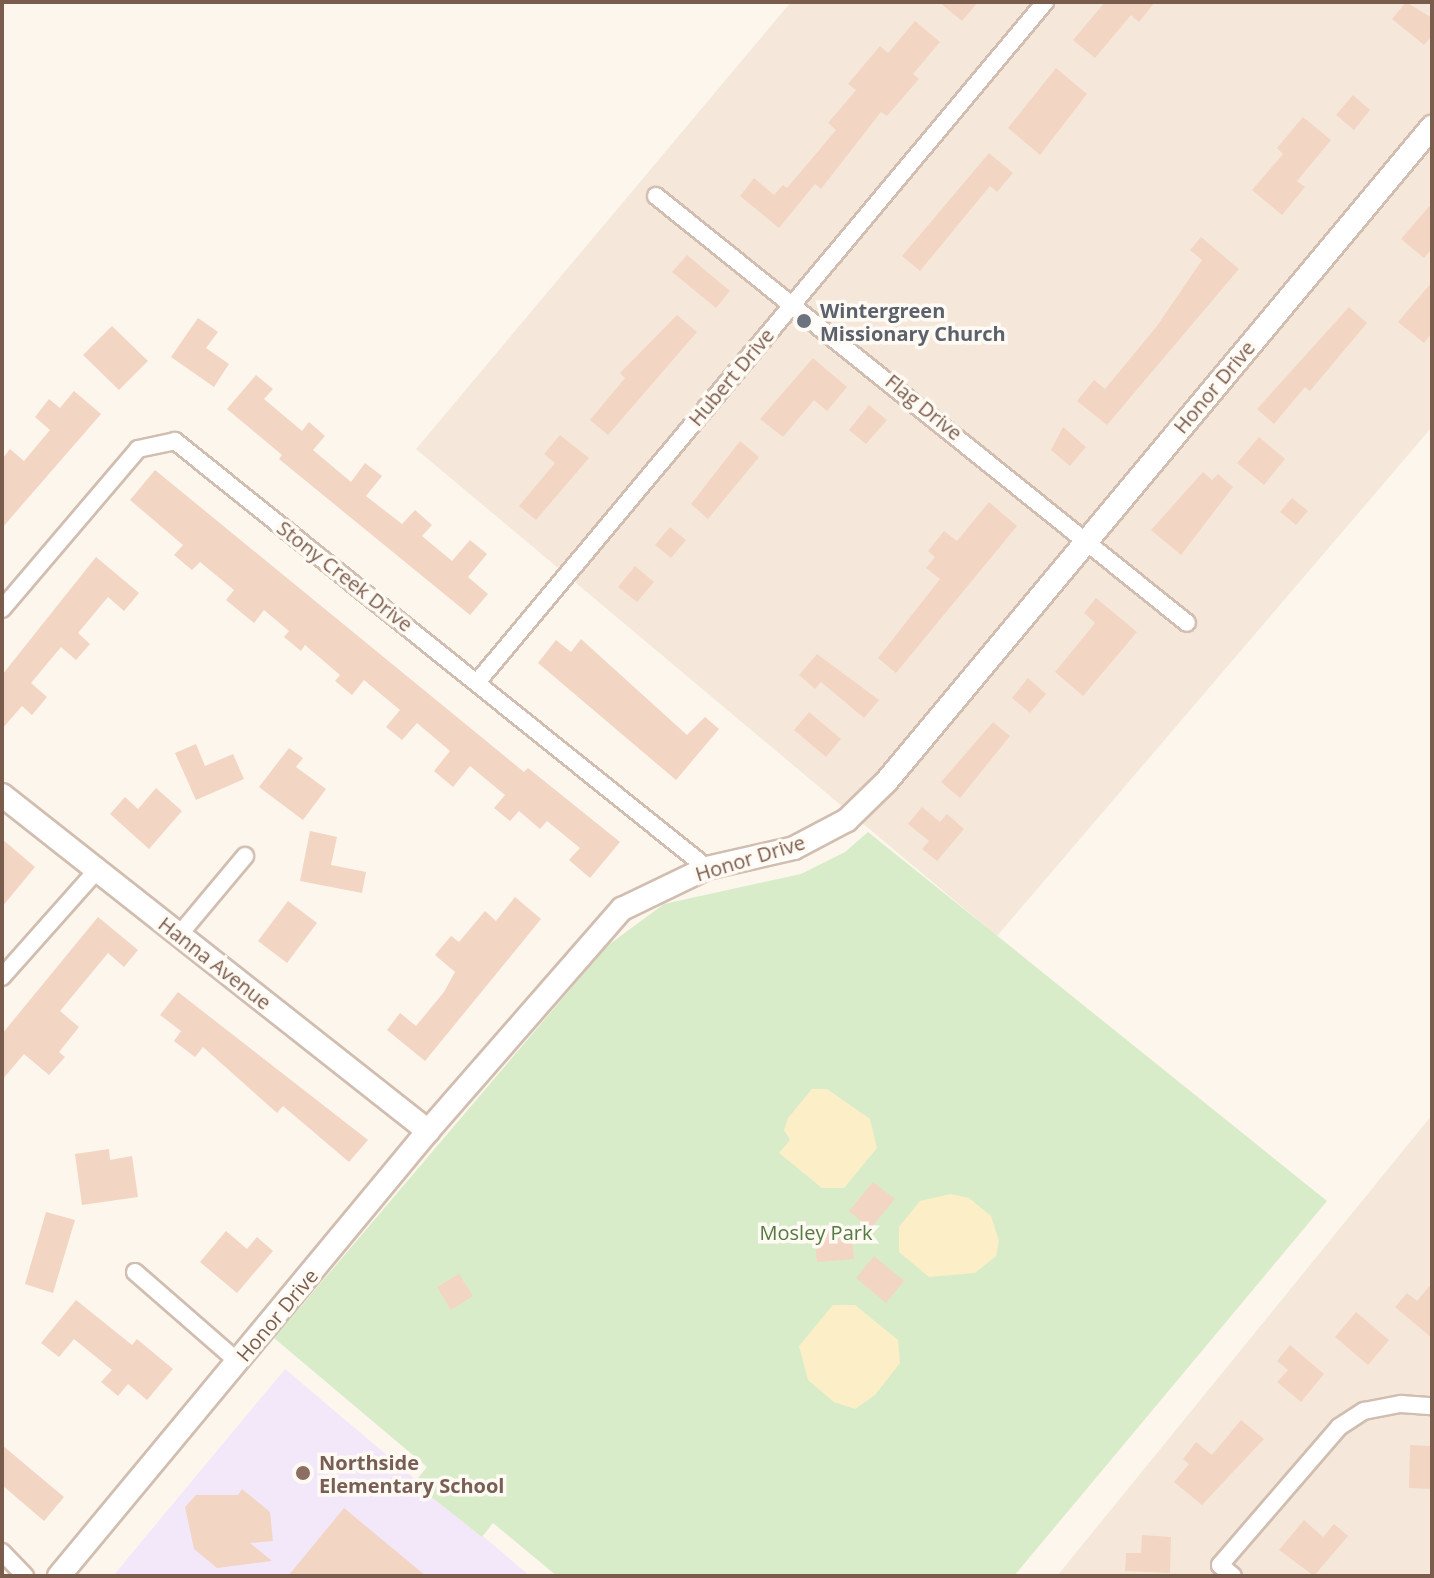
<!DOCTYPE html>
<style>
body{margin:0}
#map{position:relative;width:1434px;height:1578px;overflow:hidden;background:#fdf6ec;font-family:"Open Sans",sans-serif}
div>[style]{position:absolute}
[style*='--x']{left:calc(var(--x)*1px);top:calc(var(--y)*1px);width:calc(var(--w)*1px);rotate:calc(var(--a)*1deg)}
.residential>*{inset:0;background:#f5e8da}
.education>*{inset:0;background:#f3e8fa}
.green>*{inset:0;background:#d8ecc9}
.sand>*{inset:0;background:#fcefc7}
.building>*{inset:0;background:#f3d5c3}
.roads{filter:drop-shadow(2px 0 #d1beb0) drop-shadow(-2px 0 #d1beb0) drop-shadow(0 2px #d1beb0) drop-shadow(0 -2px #d1beb0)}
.street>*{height:16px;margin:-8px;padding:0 8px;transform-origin:8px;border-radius:8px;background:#fff}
.secondary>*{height:22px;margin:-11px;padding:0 11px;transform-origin:11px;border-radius:11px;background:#fff}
.dots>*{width:22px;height:22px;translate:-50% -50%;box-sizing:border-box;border:4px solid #fffaf3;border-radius:50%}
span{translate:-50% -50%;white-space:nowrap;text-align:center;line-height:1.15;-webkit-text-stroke:7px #fffaf3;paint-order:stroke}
.worship-label{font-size:20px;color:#5b616d;font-weight:700}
.left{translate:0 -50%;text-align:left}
.street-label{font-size:20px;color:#7a5c4d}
.park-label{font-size:20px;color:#537a41}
.education-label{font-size:20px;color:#785e54;font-weight:700}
.frame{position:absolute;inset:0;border:4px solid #7a5c4d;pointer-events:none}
</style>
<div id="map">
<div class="residential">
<i style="clip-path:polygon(791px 2px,1432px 2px,1432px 427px,997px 936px,416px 449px)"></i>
<i style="clip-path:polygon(1432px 1115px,1432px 1576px,1057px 1576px)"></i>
</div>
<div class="education">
<i style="clip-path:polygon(285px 1369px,530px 1576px,113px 1576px)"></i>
</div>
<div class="green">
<i style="clip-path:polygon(868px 832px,1327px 1201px,1014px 1576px,557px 1576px,493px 1523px,482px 1537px,414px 1483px,427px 1467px,274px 1338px,607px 946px,664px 904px,801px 874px,845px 852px)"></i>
</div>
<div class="sand">
<i style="clip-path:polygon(812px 1089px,827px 1089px,870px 1119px,877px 1148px,844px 1188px,822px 1188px,779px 1153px,790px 1140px,784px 1130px,788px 1118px)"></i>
<i style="clip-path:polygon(951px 1194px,969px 1198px,991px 1216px,999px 1241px,996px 1256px,975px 1273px,929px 1277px,899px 1252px,899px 1227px,920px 1201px)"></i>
<i style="clip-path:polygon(833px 1305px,855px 1305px,898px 1340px,900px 1363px,875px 1395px,855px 1409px,834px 1402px,808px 1380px,799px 1346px)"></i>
</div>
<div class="building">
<i style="clip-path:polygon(939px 2px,978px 2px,962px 21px)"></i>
<i style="clip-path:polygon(1105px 2px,1155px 2px,1139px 22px,1131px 15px,1095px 58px,1073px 40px)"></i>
<i style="clip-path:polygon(1406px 2px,1432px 18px,1432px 36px,1424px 45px,1392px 19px)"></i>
<i style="clip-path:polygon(915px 21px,940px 42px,913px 74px,919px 79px,887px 116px,881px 112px,821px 189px,815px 184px,779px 228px,740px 196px,754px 178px,774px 195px,783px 185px,787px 188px,836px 130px,828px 123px,856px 90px,848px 84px,880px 46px,888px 53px)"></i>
<i style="clip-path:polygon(1056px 68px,1087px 94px,1040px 155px,1008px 128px)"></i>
<i style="clip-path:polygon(1353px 95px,1370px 110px,1354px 130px,1336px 115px)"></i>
<i style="clip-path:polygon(1303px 117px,1331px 140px,1297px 181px,1305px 187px,1282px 215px,1252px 190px,1283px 154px,1277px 148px)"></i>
<i style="clip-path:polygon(989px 153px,1013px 173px,997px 192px,990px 186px,920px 271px,902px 256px)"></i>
<i style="clip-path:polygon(1432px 203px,1432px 249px,1424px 258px,1401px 239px)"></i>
<i style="clip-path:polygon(1201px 237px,1239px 269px,1107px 425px,1077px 401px,1094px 380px,1105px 389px,1157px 326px,1202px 260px,1190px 250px)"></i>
<i style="clip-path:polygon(687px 255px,730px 291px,716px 308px,672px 272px)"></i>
<i style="clip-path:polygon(1432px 282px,1432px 333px,1424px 343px,1398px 322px)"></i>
<i style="clip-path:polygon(1349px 307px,1367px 323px,1310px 391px,1305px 387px,1274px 424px,1257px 409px)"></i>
<i style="clip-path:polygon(677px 315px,697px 332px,608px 435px,590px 420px,625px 378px,620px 373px)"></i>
<i style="clip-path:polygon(198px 318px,218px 332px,206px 348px,229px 364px,214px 387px,171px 357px)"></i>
<i style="clip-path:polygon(112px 326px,148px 361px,119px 390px,83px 355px)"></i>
<i style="clip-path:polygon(813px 358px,847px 387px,827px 411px,814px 400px,783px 437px,760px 419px)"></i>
<i style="clip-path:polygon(256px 375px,273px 389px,264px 399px,302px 431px,309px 422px,325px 436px,313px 450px,351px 482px,365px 463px,382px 476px,366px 496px,402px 524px,415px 510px,432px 525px,422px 536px,452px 561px,470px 540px,487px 554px,468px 577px,488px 594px,470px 615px,279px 459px,282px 455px,227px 409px)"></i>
<i style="clip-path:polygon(74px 391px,101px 414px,2px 528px,2px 459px,10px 449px,24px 461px,50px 430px,35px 417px,49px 399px,60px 408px)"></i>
<i style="clip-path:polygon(869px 405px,887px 420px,866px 444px,849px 430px)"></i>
<i style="clip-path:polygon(1063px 427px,1086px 447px,1070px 466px,1051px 450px)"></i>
<i style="clip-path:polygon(560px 435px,589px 458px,536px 520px,519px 506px,555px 463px,544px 454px)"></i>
<i style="clip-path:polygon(1259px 437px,1285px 459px,1264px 485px,1237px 463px)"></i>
<i style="clip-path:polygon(740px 441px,759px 457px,708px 519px,691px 504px)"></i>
<i style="clip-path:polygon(155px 470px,524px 772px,528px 768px,620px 842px,590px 878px,569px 860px,580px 848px,547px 821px,540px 829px,519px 811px,510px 821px,494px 808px,505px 795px,470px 766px,453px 787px,434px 771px,450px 751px,417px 723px,402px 740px,386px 727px,400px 710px,364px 680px,352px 695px,335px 681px,340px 675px,305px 645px,301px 651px,284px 637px,289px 631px,264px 610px,254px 623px,226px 600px,234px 590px,200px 562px,192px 570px,174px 555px,183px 545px,130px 500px)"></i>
<i style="clip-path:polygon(1203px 472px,1212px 480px,1218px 474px,1233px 487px,1181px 555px,1151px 530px)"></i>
<i style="clip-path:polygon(1292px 498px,1308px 511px,1296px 525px,1280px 512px)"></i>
<i style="clip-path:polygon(989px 502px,1017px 526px,896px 673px,878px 658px,940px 579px,926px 568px,935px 557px,928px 551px,944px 531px,957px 541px)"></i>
<i style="clip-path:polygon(670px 527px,686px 540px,671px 558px,655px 545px)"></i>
<i style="clip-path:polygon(96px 557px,139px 593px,124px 611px,108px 597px,78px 633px,90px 644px,76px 660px,61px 647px,31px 683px,47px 697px,32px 715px,22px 706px,2px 729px,2px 675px)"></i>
<i style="clip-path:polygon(635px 566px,654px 582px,637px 602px,618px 587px)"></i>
<i style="clip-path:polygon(1096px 598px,1137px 632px,1083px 696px,1055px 672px,1095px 623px,1084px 613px)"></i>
<i style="clip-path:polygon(581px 639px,687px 735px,705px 717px,719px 729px,676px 780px,538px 663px,556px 640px,571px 652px)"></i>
<i style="clip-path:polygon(817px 654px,879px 700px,864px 718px,821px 682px,815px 689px,799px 675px)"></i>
<i style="clip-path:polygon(1028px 678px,1046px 694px,1030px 713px,1012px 698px)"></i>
<i style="clip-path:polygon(809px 712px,841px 739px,826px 757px,794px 730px)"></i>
<i style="clip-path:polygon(993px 722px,1010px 736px,960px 798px,941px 782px)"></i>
<i style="clip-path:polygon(196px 744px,205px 766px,233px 754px,244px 779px,196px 800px,175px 753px)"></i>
<i style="clip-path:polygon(289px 748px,303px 758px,296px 767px,326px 789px,303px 820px,259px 787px)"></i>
<i style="clip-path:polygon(156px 788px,182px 811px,149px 849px,110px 814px,125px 797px,138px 809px)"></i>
<i style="clip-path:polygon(922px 807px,940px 822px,947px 814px,964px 829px,937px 861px,922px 849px,929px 841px,908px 824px)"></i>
<i style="clip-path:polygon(310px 831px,337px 837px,331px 865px,366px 872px,362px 893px,300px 881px)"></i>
<i style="clip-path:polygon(2px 839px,35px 867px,2px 907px)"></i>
<i style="clip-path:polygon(515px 897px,541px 919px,425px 1061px,387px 1030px,400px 1013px,416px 1026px,444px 992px,455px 972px,435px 955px,451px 936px,459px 942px,485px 911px,496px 921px)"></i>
<i style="clip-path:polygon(288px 901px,317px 923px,287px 963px,258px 941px)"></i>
<i style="clip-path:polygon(98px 917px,138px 950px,124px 967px,108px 953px,60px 1011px,79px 1027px,59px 1052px,65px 1057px,49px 1075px,24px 1054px,2px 1080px,2px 1034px)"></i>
<i style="clip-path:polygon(178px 992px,368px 1140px,349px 1162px,283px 1106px,277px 1113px,203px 1047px,195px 1057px,174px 1041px,181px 1031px,160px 1015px)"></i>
<i style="clip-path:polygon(109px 1149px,110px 1160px,132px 1156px,138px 1197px,82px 1205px,75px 1154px)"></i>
<i style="clip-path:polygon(873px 1182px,895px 1199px,870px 1229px,849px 1211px)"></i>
<i style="clip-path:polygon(46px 1212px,75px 1220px,53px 1293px,25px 1284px)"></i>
<i style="clip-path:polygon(226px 1231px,247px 1249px,257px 1237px,273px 1251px,237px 1293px,200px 1262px)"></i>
<i style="clip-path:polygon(851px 1231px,854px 1259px,817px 1262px,814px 1234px)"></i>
<i style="clip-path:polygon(874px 1256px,904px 1281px,886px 1303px,856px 1278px)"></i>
<i style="clip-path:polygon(459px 1274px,473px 1296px,451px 1310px,437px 1287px)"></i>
<i style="clip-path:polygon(1432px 1283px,1432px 1338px,1395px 1307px,1407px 1293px,1417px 1301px)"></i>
<i style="clip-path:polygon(76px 1300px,132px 1345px,137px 1339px,173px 1369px,147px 1400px,128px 1384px,118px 1396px,101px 1382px,112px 1370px,74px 1339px,59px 1357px,41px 1343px)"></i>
<i style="clip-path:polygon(1356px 1312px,1389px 1340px,1368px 1365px,1335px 1337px)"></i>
<i style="clip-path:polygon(1290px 1345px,1324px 1374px,1301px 1402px,1277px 1382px,1288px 1370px,1277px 1361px)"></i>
<i style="clip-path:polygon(1241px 1420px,1264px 1439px,1202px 1505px,1174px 1482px,1189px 1464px,1183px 1459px,1196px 1442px,1212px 1455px)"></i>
<i style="clip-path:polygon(2px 1445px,64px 1497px,44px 1521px,2px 1485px)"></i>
<i style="clip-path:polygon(1410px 1445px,1432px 1446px,1432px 1489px,1409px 1488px)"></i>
<i style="clip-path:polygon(242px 1489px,270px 1512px,273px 1541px,250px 1543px,272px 1561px,217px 1568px,194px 1549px,185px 1507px,196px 1495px,238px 1495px)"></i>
<i style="clip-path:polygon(344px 1508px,426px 1576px,288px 1576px)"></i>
<i style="clip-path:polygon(1304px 1520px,1323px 1537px,1334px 1524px,1348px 1536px,1314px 1576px,1279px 1550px)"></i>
<i style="clip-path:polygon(1142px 1535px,1171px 1537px,1170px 1573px,1125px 1571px,1126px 1553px,1141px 1553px)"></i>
</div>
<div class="roads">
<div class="street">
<i style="--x:656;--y:196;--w:681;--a:38.8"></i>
<i style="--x:2;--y:609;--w:210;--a:-49.6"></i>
<i style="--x:138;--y:449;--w:38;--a:-12"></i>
<i style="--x:175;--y:441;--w:682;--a:38.75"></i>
<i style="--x:479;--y:680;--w:883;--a:-50.14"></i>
<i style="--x:179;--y:935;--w:103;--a:-50.1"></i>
<i style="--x:2;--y:977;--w:143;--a:-48.4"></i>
<i style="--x:135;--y:1272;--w:137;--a:41.1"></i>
<i style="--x:2;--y:1552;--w:33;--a:46"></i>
<i style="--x:1233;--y:1576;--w:17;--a:-140"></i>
<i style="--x:1220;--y:1565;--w:182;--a:-49.2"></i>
<i style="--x:1339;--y:1427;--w:30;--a:-33"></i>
<i style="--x:1364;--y:1411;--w:38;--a:-11"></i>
<i style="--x:1401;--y:1404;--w:31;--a:4"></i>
</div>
<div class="secondary">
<i style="--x:2;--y:795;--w:543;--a:38.26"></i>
<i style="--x:59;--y:1576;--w:578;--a:-50.33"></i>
<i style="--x:428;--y:1131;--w:295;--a:-48.9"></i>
<i style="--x:622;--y:909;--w:94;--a:-25.8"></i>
<i style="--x:707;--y:868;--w:89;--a:-12.9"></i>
<i style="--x:794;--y:848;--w:60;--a:-27.8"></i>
<i style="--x:847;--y:820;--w:54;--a:-44.3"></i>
<i style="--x:886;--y:782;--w:853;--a:-50.19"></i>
</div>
</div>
<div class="dots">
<i style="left:804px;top:321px;background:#6b7280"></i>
<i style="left:303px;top:1473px;background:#8d6e63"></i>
</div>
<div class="worship-label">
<span class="left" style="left:820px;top:322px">Wintergreen<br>Missionary Church</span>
</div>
<div class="street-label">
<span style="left:731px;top:377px;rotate:-50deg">Hubert Drive</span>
<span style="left:1214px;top:387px;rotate:-50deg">Honor Drive</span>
<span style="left:924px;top:407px;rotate:39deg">Flag Drive</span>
<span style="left:345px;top:576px;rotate:38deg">Stony Creek Drive</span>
<span style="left:750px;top:858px;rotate:-17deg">Honor Drive</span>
<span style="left:215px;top:963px;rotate:38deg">Hanna Avenue</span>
<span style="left:277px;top:1315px;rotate:-50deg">Honor Drive</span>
</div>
<div class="park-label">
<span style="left:816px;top:1232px">Mosley Park</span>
</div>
<div class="education-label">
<span class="left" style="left:319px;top:1474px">Northside<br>Elementary School</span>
</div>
<div class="frame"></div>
</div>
